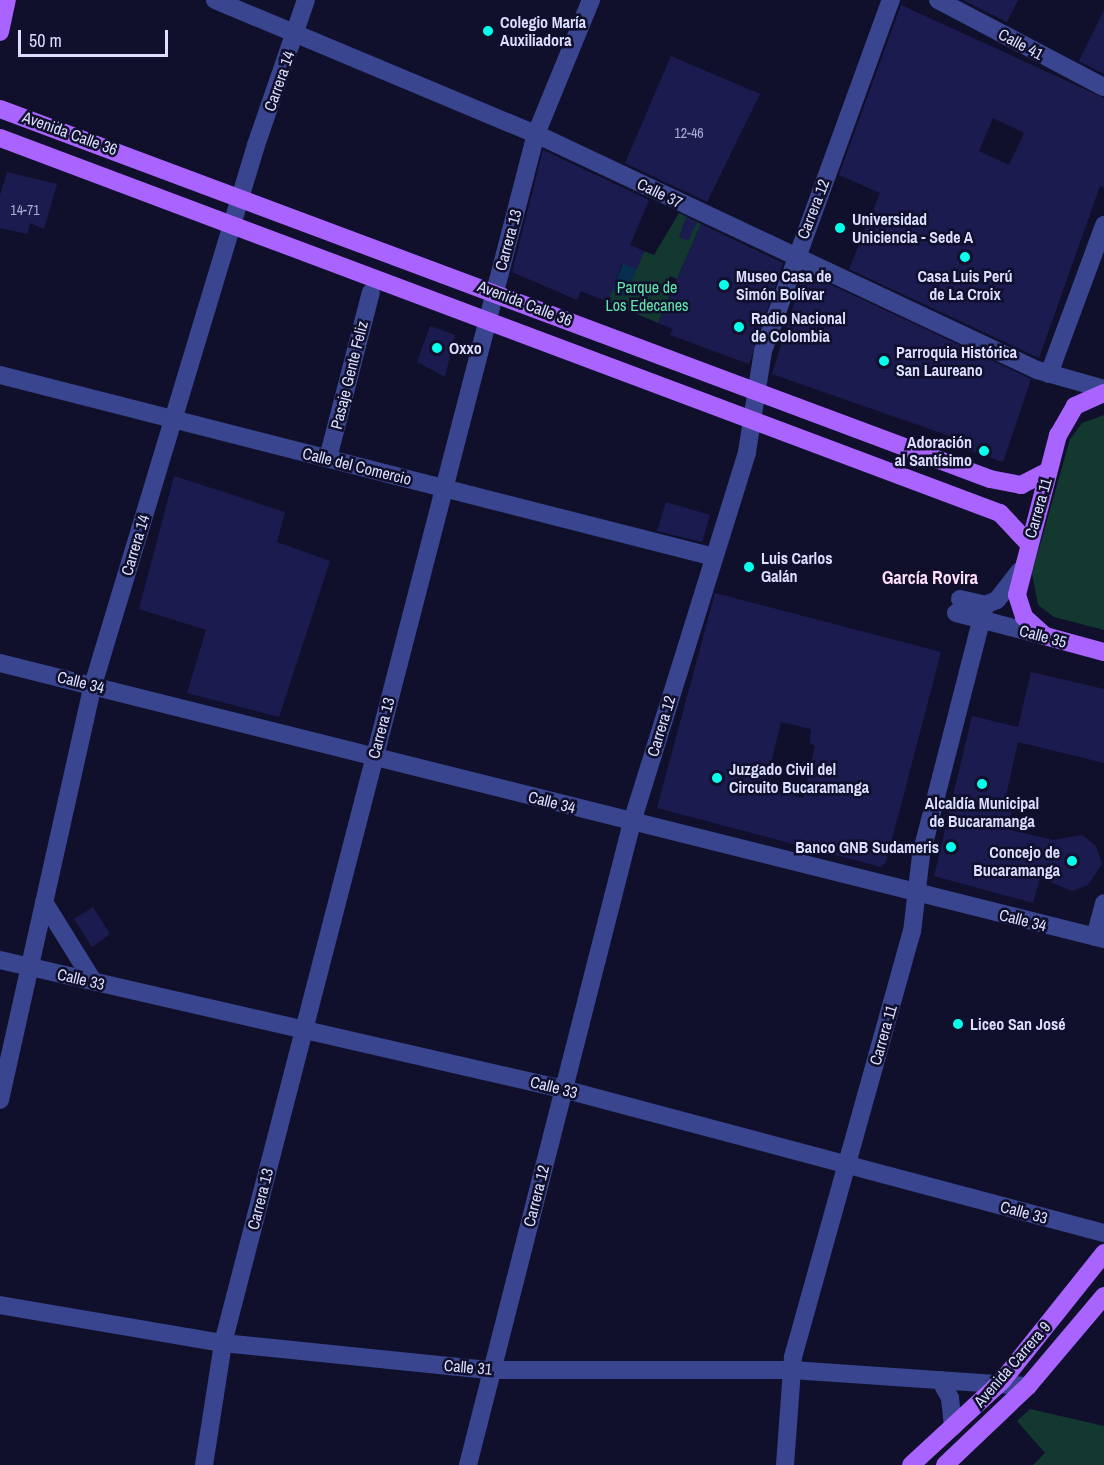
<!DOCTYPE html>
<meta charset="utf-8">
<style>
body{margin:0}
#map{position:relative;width:1104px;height:1465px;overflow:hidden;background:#10102d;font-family:"Archivo Narrow",sans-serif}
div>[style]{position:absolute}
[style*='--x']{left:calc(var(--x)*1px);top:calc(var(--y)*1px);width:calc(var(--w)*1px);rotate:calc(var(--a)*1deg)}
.green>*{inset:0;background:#123830}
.water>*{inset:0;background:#082e4e}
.building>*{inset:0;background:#1c1b4f}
.minor>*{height:18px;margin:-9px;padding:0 9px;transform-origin:9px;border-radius:9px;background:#39458e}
.major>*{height:18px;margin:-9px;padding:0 9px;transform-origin:9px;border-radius:9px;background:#a963ff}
.dots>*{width:16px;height:16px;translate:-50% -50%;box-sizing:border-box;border:3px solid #10102d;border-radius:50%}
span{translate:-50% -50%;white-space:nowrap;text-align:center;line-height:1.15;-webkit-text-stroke:5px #10102d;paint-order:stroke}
.number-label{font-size:14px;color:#acadd3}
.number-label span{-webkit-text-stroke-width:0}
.poi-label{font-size:16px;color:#dcdeff;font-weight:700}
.left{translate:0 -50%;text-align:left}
.right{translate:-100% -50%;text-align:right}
.street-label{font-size:16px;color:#dcdeff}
.park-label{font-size:16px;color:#60e7ad}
.neighbourhood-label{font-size:18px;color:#ffdef9;font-weight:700}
.scale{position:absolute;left:18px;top:30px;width:150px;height:27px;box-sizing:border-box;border:3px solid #dcdeff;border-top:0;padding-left:8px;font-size:18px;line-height:21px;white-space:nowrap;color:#dcdeff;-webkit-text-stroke:4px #10102d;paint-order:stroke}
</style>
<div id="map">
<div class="green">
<i style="clip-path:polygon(679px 213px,701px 224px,677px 279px,670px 276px,667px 283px,673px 287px,658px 323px,608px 302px,612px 290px,625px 296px,644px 251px,654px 255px)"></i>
<i style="clip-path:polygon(1104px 415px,1104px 630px,1054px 617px,1038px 605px,1032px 573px,1070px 439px,1082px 423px)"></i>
<i style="clip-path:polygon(1030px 1409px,1104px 1426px,1104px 1465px,1033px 1465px,1045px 1453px,1017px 1421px)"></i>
</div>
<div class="water">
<i style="clip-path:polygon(623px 263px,637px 269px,625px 296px,612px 290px)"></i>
</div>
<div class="building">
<i style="clip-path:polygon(963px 0,1018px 0,1007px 22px)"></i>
<i style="clip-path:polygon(evenodd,901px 5px,1104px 98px,1104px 188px,1100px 186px,1039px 358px,849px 269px,880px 193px,839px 175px,901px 5px,993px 118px,1024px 133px,1009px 165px,979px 151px,993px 118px)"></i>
<i style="clip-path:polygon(1104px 10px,1104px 74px,1079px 61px)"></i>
<i style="clip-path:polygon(671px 56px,760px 94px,707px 202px,625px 163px)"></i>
<i style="clip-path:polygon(543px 150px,649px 200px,630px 245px,644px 251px,637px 269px,622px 263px,608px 302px,581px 291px,577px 300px,512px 272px)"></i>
<i style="clip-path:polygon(7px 172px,57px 184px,44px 229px,30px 223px,27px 234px,0 228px,0 195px)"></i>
<i style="clip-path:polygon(686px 217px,697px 222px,688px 241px,679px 237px)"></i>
<i style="clip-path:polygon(701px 224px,783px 263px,749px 364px,670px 335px,673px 329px,658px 323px)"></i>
<i style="clip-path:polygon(804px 272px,1031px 379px,1003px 462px,962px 448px,964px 441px,772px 374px)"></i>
<i style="clip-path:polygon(430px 326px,455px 335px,445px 377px,417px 362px)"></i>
<i style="clip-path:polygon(174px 476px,285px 512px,277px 542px,330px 561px,279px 717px,187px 693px,206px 630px,139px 609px)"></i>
<i style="clip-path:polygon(666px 502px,710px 515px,702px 542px,657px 531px)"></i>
<i style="clip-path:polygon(evenodd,715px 593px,941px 652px,886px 862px,881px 867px,657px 808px,715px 593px,781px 722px,811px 729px,810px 743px,815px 746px,803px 798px,765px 788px,781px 722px)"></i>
<i style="clip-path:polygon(1031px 672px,1104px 689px,1104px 763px,1018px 742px,1004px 804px,1013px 806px,1007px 829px,1053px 840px,1082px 835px,1096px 846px,1102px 864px,1088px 885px,1072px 891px,1040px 878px,1033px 903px,934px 876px,972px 716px,1018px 727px)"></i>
<i style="clip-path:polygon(93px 907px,110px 934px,92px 947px,74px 919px)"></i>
</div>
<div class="minor">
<i style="--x:215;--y:0;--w:348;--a:22.7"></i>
<i style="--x:536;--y:134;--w:554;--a:25.22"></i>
<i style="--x:1037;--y:370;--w:70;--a:15.8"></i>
<i style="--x:938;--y:0;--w:187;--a:27.7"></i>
<i style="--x:1049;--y:374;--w:159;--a:-69.7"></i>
<i style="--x:0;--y:375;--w:737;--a:14.3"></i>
<i style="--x:328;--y:458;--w:171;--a:-75.5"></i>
<i style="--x:960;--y:599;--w:26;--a:13"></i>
<i style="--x:985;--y:605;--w:13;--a:-23"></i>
<i style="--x:997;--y:600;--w:37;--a:-52"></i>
<i style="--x:956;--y:613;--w:92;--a:14.5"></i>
<i style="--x:0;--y:663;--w:1138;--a:14.04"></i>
<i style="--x:44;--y:902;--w:93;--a:58.2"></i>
<i style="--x:1095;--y:937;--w:35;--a:-75"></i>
<i style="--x:0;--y:960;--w:578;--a:12.91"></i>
<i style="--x:563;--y:1089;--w:560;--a:14.91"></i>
<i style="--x:0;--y:1100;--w:425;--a:-77.4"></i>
<i style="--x:93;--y:685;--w:564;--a:-73.2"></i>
<i style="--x:256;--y:145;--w:153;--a:-71"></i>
<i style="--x:0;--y:1305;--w:226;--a:9.7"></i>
<i style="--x:223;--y:1343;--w:269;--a:5.8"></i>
<i style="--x:491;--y:1370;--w:301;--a:0"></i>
<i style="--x:792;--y:1370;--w:237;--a:3.9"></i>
<i style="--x:940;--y:1380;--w:21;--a:61"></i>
<i style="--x:950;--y:1398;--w:29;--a:84"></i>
<i style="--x:204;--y:1465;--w:123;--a:-81.1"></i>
<i style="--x:223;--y:1343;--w:1249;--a:-75.49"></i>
<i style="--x:536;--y:134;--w:145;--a:-67.7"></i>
<i style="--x:468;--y:1465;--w:664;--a:-75.69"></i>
<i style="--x:632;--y:822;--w:387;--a:-72.7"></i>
<i style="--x:747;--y:452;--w:102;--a:-81"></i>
<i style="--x:763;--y:351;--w:374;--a:-70"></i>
<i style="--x:785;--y:1465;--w:108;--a:-85.8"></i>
<i style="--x:793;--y:1357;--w:441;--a:-74.4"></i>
<i style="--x:912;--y:932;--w:78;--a:-83.3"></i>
<i style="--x:921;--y:855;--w:258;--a:-75.6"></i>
</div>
<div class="major">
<i style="--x:0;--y:32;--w:33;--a:-78"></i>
<i style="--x:0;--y:109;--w:1057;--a:20.49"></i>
<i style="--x:990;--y:479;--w:32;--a:11"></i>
<i style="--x:1021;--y:485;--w:30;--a:-27"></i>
<i style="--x:0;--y:138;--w:1068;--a:20.56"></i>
<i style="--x:1000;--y:513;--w:41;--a:47"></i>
<i style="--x:1104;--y:393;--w:32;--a:156"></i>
<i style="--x:1075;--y:406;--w:34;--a:120"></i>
<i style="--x:1058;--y:435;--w:165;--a:104.4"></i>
<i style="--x:1017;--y:595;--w:23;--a:72"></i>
<i style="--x:1024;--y:617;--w:28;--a:42"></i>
<i style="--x:1045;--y:636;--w:61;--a:15.2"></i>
<i style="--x:911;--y:1465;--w:124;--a:-42.7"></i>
<i style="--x:1002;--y:1381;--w:164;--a:-51.4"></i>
<i style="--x:945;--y:1465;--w:115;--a:-43.6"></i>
<i style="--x:1028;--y:1386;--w:118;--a:-49.8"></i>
</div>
<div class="dots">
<i style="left:488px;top:31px;background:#08ffec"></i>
<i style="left:840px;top:228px;background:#08ffec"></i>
<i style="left:965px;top:257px;background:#08ffec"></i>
<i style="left:724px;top:285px;background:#08ffec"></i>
<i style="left:739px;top:327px;background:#08ffec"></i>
<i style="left:437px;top:348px;background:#08ffec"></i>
<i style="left:884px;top:361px;background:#08ffec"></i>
<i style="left:984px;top:451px;background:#08ffec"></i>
<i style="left:749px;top:567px;background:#08ffec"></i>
<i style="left:717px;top:778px;background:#08ffec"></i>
<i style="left:982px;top:784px;background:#08ffec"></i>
<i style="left:951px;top:847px;background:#08ffec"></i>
<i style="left:1072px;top:861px;background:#08ffec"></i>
<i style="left:958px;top:1024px;background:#08ffec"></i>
</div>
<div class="number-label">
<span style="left:689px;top:133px">12-46</span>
<span style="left:25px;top:210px">14-71</span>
</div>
<div class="poi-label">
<span class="left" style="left:500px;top:31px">Colegio María<br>Auxiliadora</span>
<span class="left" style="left:852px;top:228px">Universidad<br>Uniciencia - Sede A</span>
<span class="left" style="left:736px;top:285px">Museo Casa de<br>Simón Bolívar</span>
<span style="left:965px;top:285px">Casa Luis Perú<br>de La Croix</span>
<span class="left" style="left:751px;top:327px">Radio Nacional<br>de Colombia</span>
<span class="left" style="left:449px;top:348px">Oxxo</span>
<span class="left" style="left:896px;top:361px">Parroquia Histórica<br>San Laureano</span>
<span class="right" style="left:972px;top:451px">Adoración<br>al Santísimo</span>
<span class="left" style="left:761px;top:567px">Luis Carlos<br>Galán</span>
<span class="left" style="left:729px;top:778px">Juzgado Civil del<br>Circuito Bucaramanga</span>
<span style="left:982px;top:812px">Alcaldía Municipal<br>de Bucaramanga</span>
<span class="right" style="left:939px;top:847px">Banco GNB Sudameris</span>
<span class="right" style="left:1060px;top:861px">Concejo de<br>Bucaramanga</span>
<span class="left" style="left:970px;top:1024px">Liceo San José</span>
</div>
<div class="street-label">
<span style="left:1021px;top:44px;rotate:28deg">Calle 41</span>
<span style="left:279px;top:81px;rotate:-71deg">Carrera 14</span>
<span style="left:70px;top:133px;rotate:20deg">Avenida Calle 36</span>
<span style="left:660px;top:193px;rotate:26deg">Calle 37</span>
<span style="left:813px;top:209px;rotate:-69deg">Carrera 12</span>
<span style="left:508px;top:240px;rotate:-75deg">Carrera 13</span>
<span style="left:525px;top:303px;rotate:21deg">Avenida Calle 36</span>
<span style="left:349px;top:375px;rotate:-76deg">Pasaje Gente Feliz</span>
<span style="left:357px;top:466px;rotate:14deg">Calle del Comercio</span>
<span style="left:1038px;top:508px;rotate:-74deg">Carrera 11</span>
<span style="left:135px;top:545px;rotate:-73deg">Carrera 14</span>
<span style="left:1043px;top:636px;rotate:15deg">Calle 35</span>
<span style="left:81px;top:682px;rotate:14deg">Calle 34</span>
<span style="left:661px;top:726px;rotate:-73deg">Carrera 12</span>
<span style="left:381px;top:728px;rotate:-75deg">Carrera 13</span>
<span style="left:552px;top:802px;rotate:14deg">Calle 34</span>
<span style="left:1023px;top:920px;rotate:14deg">Calle 34</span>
<span style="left:81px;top:979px;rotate:13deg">Calle 33</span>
<span style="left:883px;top:1035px;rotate:-74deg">Carrera 11</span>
<span style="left:554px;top:1087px;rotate:14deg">Calle 33</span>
<span style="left:536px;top:1196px;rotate:-76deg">Carrera 12</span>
<span style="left:260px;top:1199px;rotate:-76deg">Carrera 13</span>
<span style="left:1024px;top:1212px;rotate:15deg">Calle 33</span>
<span style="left:1012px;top:1364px;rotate:-49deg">Avenida Carrera 9</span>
<span style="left:468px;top:1367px;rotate:5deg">Calle 31</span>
</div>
<div class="park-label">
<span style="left:647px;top:296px">Parque de<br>Los Edecanes</span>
</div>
<div class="neighbourhood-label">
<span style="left:930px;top:578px">García Rovira</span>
</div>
<div class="scale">50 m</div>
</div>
